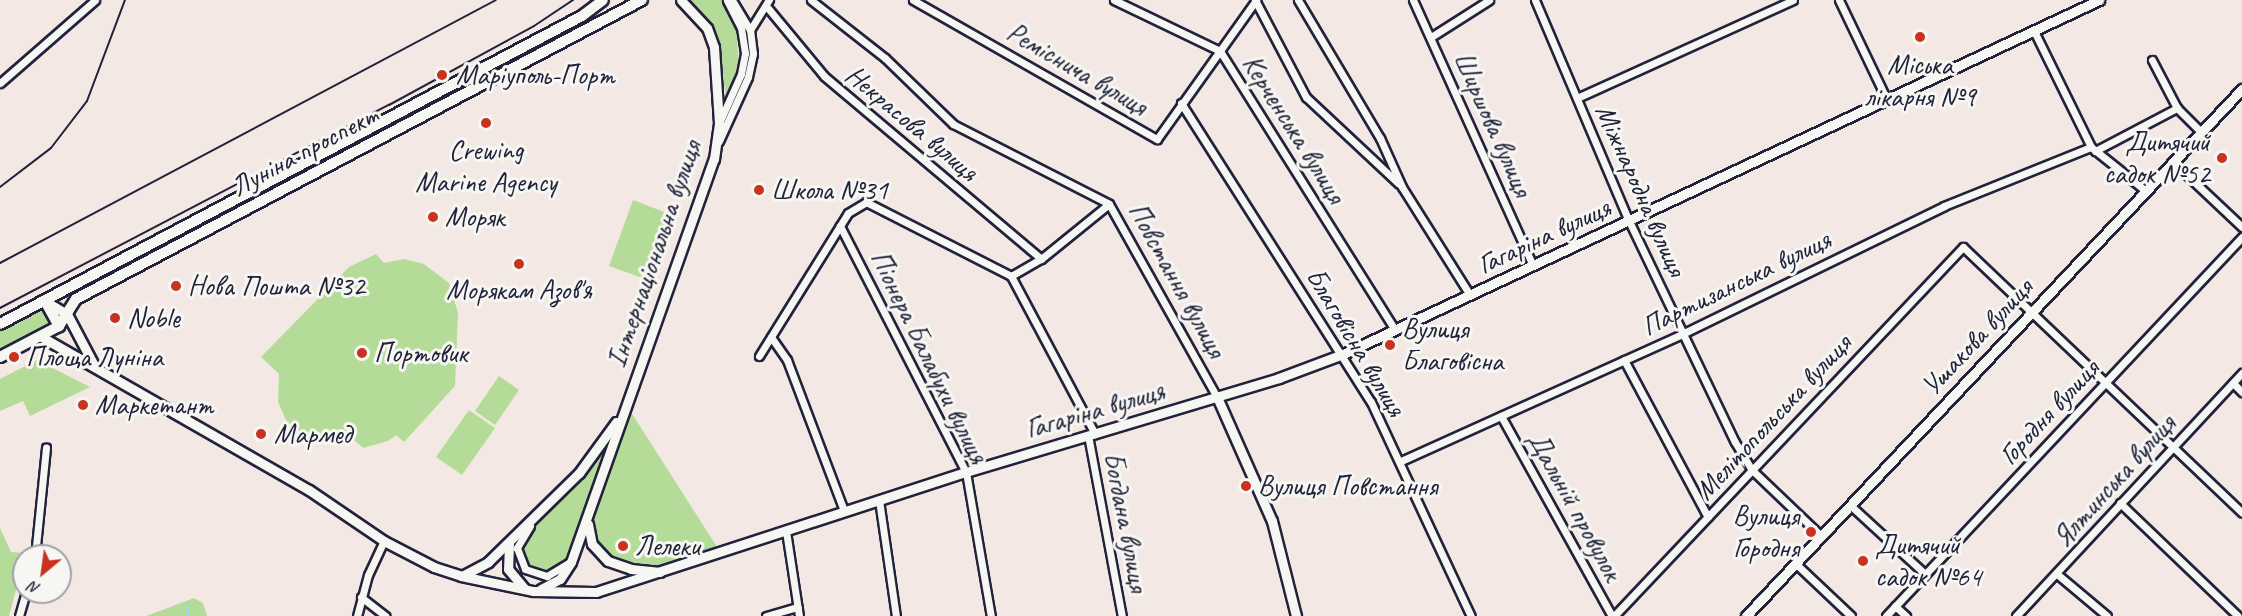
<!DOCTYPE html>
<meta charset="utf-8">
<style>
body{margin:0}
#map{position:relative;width:2242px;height:616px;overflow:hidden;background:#f4e8e4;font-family:Caveat,sans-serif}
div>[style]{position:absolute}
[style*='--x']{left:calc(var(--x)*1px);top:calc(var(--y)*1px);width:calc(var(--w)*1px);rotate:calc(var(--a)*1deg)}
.green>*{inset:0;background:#b4dc98}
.stream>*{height:2px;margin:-1px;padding:0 1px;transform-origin:1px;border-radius:1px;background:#98d6f9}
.roads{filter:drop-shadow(2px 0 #22223b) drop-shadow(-2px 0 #22223b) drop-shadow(0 2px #22223b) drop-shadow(0 -2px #22223b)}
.minor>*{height:7px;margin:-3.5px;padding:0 3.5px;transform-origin:3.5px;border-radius:3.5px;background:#f6f6f2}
.tertiary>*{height:9px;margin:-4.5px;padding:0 4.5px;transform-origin:4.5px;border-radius:4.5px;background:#f6f6f2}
.secondary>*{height:10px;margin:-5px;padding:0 5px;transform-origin:5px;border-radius:5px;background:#f6f6f2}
.rail>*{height:2px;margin:-1px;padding:0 1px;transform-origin:1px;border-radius:1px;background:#22223b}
.dots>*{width:16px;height:16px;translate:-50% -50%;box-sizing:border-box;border:3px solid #f6f6f2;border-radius:50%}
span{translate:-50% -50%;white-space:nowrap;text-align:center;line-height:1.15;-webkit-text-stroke:6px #f6f6f2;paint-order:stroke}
.poi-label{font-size:28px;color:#22223b}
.left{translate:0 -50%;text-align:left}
.right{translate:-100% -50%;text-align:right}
.street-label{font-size:28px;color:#22223b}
.north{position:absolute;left:12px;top:544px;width:60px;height:60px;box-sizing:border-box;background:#f6f6f2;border:2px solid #a1a1a9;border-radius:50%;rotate:209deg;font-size:16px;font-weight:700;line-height:24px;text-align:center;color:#22223b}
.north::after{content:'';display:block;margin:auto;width:21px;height:27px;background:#c8321e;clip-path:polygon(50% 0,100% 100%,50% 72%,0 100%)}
</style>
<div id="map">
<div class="green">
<i style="clip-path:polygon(691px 0,722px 0,736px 25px,739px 64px,726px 98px,718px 35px)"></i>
<i style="clip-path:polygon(573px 27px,574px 30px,396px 125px,394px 122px)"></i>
<i style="clip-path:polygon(320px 161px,321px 164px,74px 295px,73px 292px)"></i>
<i style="clip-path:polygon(633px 200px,672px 215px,648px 280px,609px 266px)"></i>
<i style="clip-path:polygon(376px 254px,384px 263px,404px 259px,424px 264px,449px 283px,458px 313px,455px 386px,404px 442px,396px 435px,388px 441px,363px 448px,353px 439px,335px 443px,316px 441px,299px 433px,286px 420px,278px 402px,279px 374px,261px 357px,349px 267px)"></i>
<i style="clip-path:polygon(43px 307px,53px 324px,0 352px,0 329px)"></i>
<i style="clip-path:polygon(37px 360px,90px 387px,30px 416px,23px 401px,0 411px,0 379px)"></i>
<i style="clip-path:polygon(499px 376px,519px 390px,495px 425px,475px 411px)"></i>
<i style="clip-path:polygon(629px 409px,719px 550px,665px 568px,610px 558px,596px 542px,591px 520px)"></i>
<i style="clip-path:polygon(469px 410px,495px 428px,462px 475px,436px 457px)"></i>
<i style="clip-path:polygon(612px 433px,568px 559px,546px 572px,527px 567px,520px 548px,524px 539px,581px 476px)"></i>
<i style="clip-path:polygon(0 528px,11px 552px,26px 553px,9px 616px,0 616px)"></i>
<i style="clip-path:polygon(194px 598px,203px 603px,207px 616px,146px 616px)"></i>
</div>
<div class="stream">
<i style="--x:186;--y:605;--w:11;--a:75"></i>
</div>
<div class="roads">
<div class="minor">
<i style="--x:811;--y:0;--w:94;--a:38.1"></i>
<i style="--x:885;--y:58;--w:95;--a:44.1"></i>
<i style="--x:953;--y:124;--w:175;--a:27.1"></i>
<i style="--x:1109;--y:204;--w:221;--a:60.8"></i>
<i style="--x:913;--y:0;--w:281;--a:29.7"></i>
<i style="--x:1157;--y:139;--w:171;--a:-54.5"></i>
<i style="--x:1114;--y:0;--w:118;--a:25.7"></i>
<i style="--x:1220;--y:51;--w:329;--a:57.9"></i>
<i style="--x:1255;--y:0;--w:110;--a:62.3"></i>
<i style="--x:1306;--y:97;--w:127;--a:43.1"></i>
<i style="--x:1298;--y:0;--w:161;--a:59.3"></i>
<i style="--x:1380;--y:138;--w:54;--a:65.8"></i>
<i style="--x:1402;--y:187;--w:128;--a:57.8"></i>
<i style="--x:1413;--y:0;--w:292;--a:65.7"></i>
<i style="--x:1535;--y:0;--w:240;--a:67"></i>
<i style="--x:1629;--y:221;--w:245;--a:64.4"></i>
<i style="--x:1735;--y:442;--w:33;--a:59"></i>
<i style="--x:1752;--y:470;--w:95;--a:43.7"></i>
<i style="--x:1839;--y:0;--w:111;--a:64.4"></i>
<i style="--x:767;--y:7;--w:89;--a:50.4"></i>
<i style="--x:824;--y:76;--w:284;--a:40.1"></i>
<i style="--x:750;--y:30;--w:36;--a:-58"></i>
<i style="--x:2034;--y:31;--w:129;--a:63.8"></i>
<i style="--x:2091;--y:147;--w:70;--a:38.7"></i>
<i style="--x:1431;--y:37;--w:69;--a:-32.5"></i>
<i style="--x:2152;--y:60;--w:54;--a:62.5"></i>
<i style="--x:2177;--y:108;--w:34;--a:45"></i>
<i style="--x:0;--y:83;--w:126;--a:-41.1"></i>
<i style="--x:1577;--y:98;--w:237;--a:-24.4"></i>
<i style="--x:1181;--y:103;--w:354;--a:57.6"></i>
<i style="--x:1371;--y:402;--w:236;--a:65"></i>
<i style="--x:720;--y:121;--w:51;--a:-65.9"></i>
<i style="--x:741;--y:74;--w:21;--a:-79"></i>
<i style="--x:745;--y:53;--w:25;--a:-99"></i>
<i style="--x:741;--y:28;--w:31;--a:-117"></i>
<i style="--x:719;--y:141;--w:70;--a:-65.6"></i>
<i style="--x:748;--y:77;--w:24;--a:-78"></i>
<i style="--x:753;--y:54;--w:24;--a:-97"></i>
<i style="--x:750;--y:30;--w:35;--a:-121"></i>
<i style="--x:2095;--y:151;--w:93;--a:-27.7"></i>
<i style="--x:2173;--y:162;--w:95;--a:43.3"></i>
<i style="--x:840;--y:226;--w:276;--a:62.9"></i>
<i style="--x:966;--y:472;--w:146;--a:80.2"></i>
<i style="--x:1011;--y:276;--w:34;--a:-30"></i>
<i style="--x:1041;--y:259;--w:87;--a:-39"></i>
<i style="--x:771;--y:337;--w:28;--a:55"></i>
<i style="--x:787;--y:360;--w:161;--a:69.3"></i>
<i style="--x:759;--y:356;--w:168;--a:-58.1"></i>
<i style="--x:848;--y:213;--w:21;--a:-31"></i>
<i style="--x:866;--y:202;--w:163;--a:27"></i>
<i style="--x:1011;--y:276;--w:179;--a:62"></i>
<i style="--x:1624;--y:360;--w:178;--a:61.9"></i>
<i style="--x:2233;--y:383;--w:13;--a:45"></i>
<i style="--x:1501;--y:416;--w:229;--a:61"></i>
<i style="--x:1088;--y:435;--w:184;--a:79.4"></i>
<i style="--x:1401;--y:461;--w:308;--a:-24.3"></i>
<i style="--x:1682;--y:334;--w:292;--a:-26"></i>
<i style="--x:1944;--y:206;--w:158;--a:-21.9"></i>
<i style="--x:879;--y:500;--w:117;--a:81.7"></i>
<i style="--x:2120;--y:503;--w:163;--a:43.8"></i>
<i style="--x:1850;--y:505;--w:102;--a:42.6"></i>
<i style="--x:530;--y:526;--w:26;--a:121"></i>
<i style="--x:517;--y:548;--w:22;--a:69"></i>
<i style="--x:525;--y:569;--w:23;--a:18"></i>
<i style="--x:547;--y:576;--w:26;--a:-31"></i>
<i style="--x:786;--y:531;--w:86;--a:81.3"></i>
<i style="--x:35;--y:556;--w:109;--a:-84.2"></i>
<i style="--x:1795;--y:563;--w:77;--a:43.4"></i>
<i style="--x:2057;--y:574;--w:65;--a:40"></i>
<i style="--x:361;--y:597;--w:31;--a:38"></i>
<i style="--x:1895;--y:606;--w:15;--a:42"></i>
<i style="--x:19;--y:616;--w:25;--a:-74"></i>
<i style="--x:357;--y:616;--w:42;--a:-75"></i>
<i style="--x:368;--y:575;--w:38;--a:-65"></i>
<i style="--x:766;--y:616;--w:33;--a:-16"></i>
<i style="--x:1614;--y:616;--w:508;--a:-46.6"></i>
<i style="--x:1963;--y:247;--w:385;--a:43.6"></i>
<i style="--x:1886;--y:616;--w:520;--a:-46.79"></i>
<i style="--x:2016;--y:616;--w:332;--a:-47.1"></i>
</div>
<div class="tertiary">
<i style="--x:45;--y:301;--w:26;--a:31"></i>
<i style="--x:67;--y:314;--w:60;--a:62.2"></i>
<i style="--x:40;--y:336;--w:310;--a:29.8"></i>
<i style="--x:309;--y:490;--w:91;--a:34.2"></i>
<i style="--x:384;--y:541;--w:56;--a:27.5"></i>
<i style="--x:434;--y:567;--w:28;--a:18"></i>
<i style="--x:461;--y:576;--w:74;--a:11.8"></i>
<i style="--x:533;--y:591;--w:63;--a:0.9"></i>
<i style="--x:596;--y:592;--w:389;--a:-18"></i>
<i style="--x:966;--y:472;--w:327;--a:-16.7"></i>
<i style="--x:1279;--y:378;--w:68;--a:-20.6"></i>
<i style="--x:1343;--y:354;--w:835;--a:-25.09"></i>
<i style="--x:1217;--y:397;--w:136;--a:66.1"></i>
<i style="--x:1272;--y:521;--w:98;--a:75.8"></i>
<i style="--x:588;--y:524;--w:20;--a:79"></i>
<i style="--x:592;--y:544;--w:23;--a:47"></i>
<i style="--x:608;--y:561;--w:24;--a:19"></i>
<i style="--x:631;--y:569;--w:29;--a:6"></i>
<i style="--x:509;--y:543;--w:26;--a:92"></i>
<i style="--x:508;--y:569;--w:25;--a:50"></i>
<i style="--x:462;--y:576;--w:30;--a:-28"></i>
<i style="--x:488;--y:562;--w:127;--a:-44.4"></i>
<i style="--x:579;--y:473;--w:63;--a:-54"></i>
<i style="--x:541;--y:589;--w:21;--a:-28"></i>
<i style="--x:560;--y:579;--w:20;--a:-57"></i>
<i style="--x:571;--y:562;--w:428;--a:-70.5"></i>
<i style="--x:714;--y:159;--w:36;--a:-82"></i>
<i style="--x:719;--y:123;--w:76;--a:-93.8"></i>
<i style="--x:714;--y:47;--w:20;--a:-110"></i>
<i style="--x:707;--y:28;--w:38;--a:-133"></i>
<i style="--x:1746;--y:616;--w:724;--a:-46.74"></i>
</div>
<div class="secondary">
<i style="--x:45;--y:301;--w:29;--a:61"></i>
<i style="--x:0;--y:324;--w:658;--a:-27.89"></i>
<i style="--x:582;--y:16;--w:26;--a:-37"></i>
<i style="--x:0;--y:357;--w:67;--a:-27.7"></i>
<i style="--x:59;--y:326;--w:32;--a:-58"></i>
<i style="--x:76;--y:299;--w:640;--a:-27.85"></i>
</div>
</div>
<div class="rail">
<i style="--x:0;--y:187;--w:64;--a:-37.4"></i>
<i style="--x:51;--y:148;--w:59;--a:-52.5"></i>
<i style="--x:87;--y:101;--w:108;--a:-69.4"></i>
<i style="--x:0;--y:263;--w:561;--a:-27.93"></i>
<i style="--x:0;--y:308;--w:439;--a:-27.6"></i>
<i style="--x:389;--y:105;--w:165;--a:-28.6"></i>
<i style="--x:534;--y:26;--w:47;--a:-33.7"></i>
</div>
<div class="dots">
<i style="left:1920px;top:37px;background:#c8321e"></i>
<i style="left:442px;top:75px;background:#c8321e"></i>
<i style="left:486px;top:123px;background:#c8321e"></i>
<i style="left:2222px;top:158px;background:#c8321e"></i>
<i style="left:759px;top:190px;background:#c8321e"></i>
<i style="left:433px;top:217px;background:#c8321e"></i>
<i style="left:519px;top:264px;background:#c8321e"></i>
<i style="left:176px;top:286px;background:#c8321e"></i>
<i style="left:115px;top:318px;background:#c8321e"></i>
<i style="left:1390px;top:345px;background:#c8321e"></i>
<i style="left:362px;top:353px;background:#c8321e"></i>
<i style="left:14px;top:357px;background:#c8321e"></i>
<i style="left:83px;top:405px;background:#c8321e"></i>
<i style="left:261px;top:434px;background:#c8321e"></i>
<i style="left:1246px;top:486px;background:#c8321e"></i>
<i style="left:1811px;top:532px;background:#c8321e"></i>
<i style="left:623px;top:546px;background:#c8321e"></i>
<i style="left:1863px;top:561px;background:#c8321e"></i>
</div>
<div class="poi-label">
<span style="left:1920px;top:81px">Міська<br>лікарня №9</span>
<span class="left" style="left:456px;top:75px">Маріуполь-Порт</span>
<span class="right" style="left:2210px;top:158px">Дитячий<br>садок №52</span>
<span style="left:486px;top:166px">Crewing<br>Marine Agency</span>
<span class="left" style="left:771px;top:190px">Школа №31</span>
<span class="left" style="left:445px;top:217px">Моряк</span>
<span class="left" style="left:188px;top:286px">Нова Пошта №32</span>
<span style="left:519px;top:290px">Морякам Азов'я</span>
<span class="left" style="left:127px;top:318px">Noble</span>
<span class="left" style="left:1402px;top:345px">Вулиця<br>Благовісна</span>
<span class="left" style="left:374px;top:353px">Портовик</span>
<span class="left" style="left:26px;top:357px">Площа Луніна</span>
<span class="left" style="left:95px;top:405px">Маркетант</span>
<span class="left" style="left:274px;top:434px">Мармед</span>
<span class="left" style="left:1258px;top:486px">Вулиця Повстання</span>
<span class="right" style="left:1799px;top:532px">Вулиця<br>Городня</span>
<span class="left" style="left:1875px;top:561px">Дитячий<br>садок №64</span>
<span class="left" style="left:635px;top:546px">Лелеки</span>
</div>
<div class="street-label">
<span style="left:1077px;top:69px;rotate:30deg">Реміснича вулиця</span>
<span style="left:912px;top:123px;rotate:40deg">Некрасова вулиця</span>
<span style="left:1493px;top:124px;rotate:66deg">Ширшова вулиця</span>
<span style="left:1294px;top:129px;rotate:58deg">Керченська вулиця</span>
<span style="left:304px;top:151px;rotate:-28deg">Луніна проспект</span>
<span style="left:1641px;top:190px;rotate:66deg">Міжнародна вулиця</span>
<span style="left:1544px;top:236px;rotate:-25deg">Гагаріна вулиця</span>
<span style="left:654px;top:254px;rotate:-71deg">Інтернаціональна вулиця</span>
<span style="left:1177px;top:280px;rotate:61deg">Повстання вулиця</span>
<span style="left:1736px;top:283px;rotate:-26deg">Партизанська вулиця</span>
<span style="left:1977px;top:337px;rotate:-47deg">Ушакова вулиця</span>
<span style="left:1356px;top:342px;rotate:59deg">Благовісна вулиця</span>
<span style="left:929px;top:357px;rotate:64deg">Піонера Балабухи вулиця</span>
<span style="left:1095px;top:410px;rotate:-16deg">Гагаріна вулиця</span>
<span style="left:2049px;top:412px;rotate:-47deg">Городня вулиця</span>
<span style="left:1773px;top:417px;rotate:-47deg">Мелітопольська вулиця</span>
<span style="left:2114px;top:481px;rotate:-48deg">Ялтинська вулиця</span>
<span style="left:1575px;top:506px;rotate:61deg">Дальній провулок</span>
<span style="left:1126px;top:522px;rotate:79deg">Богдана вулиця</span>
</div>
<div class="north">N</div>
</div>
